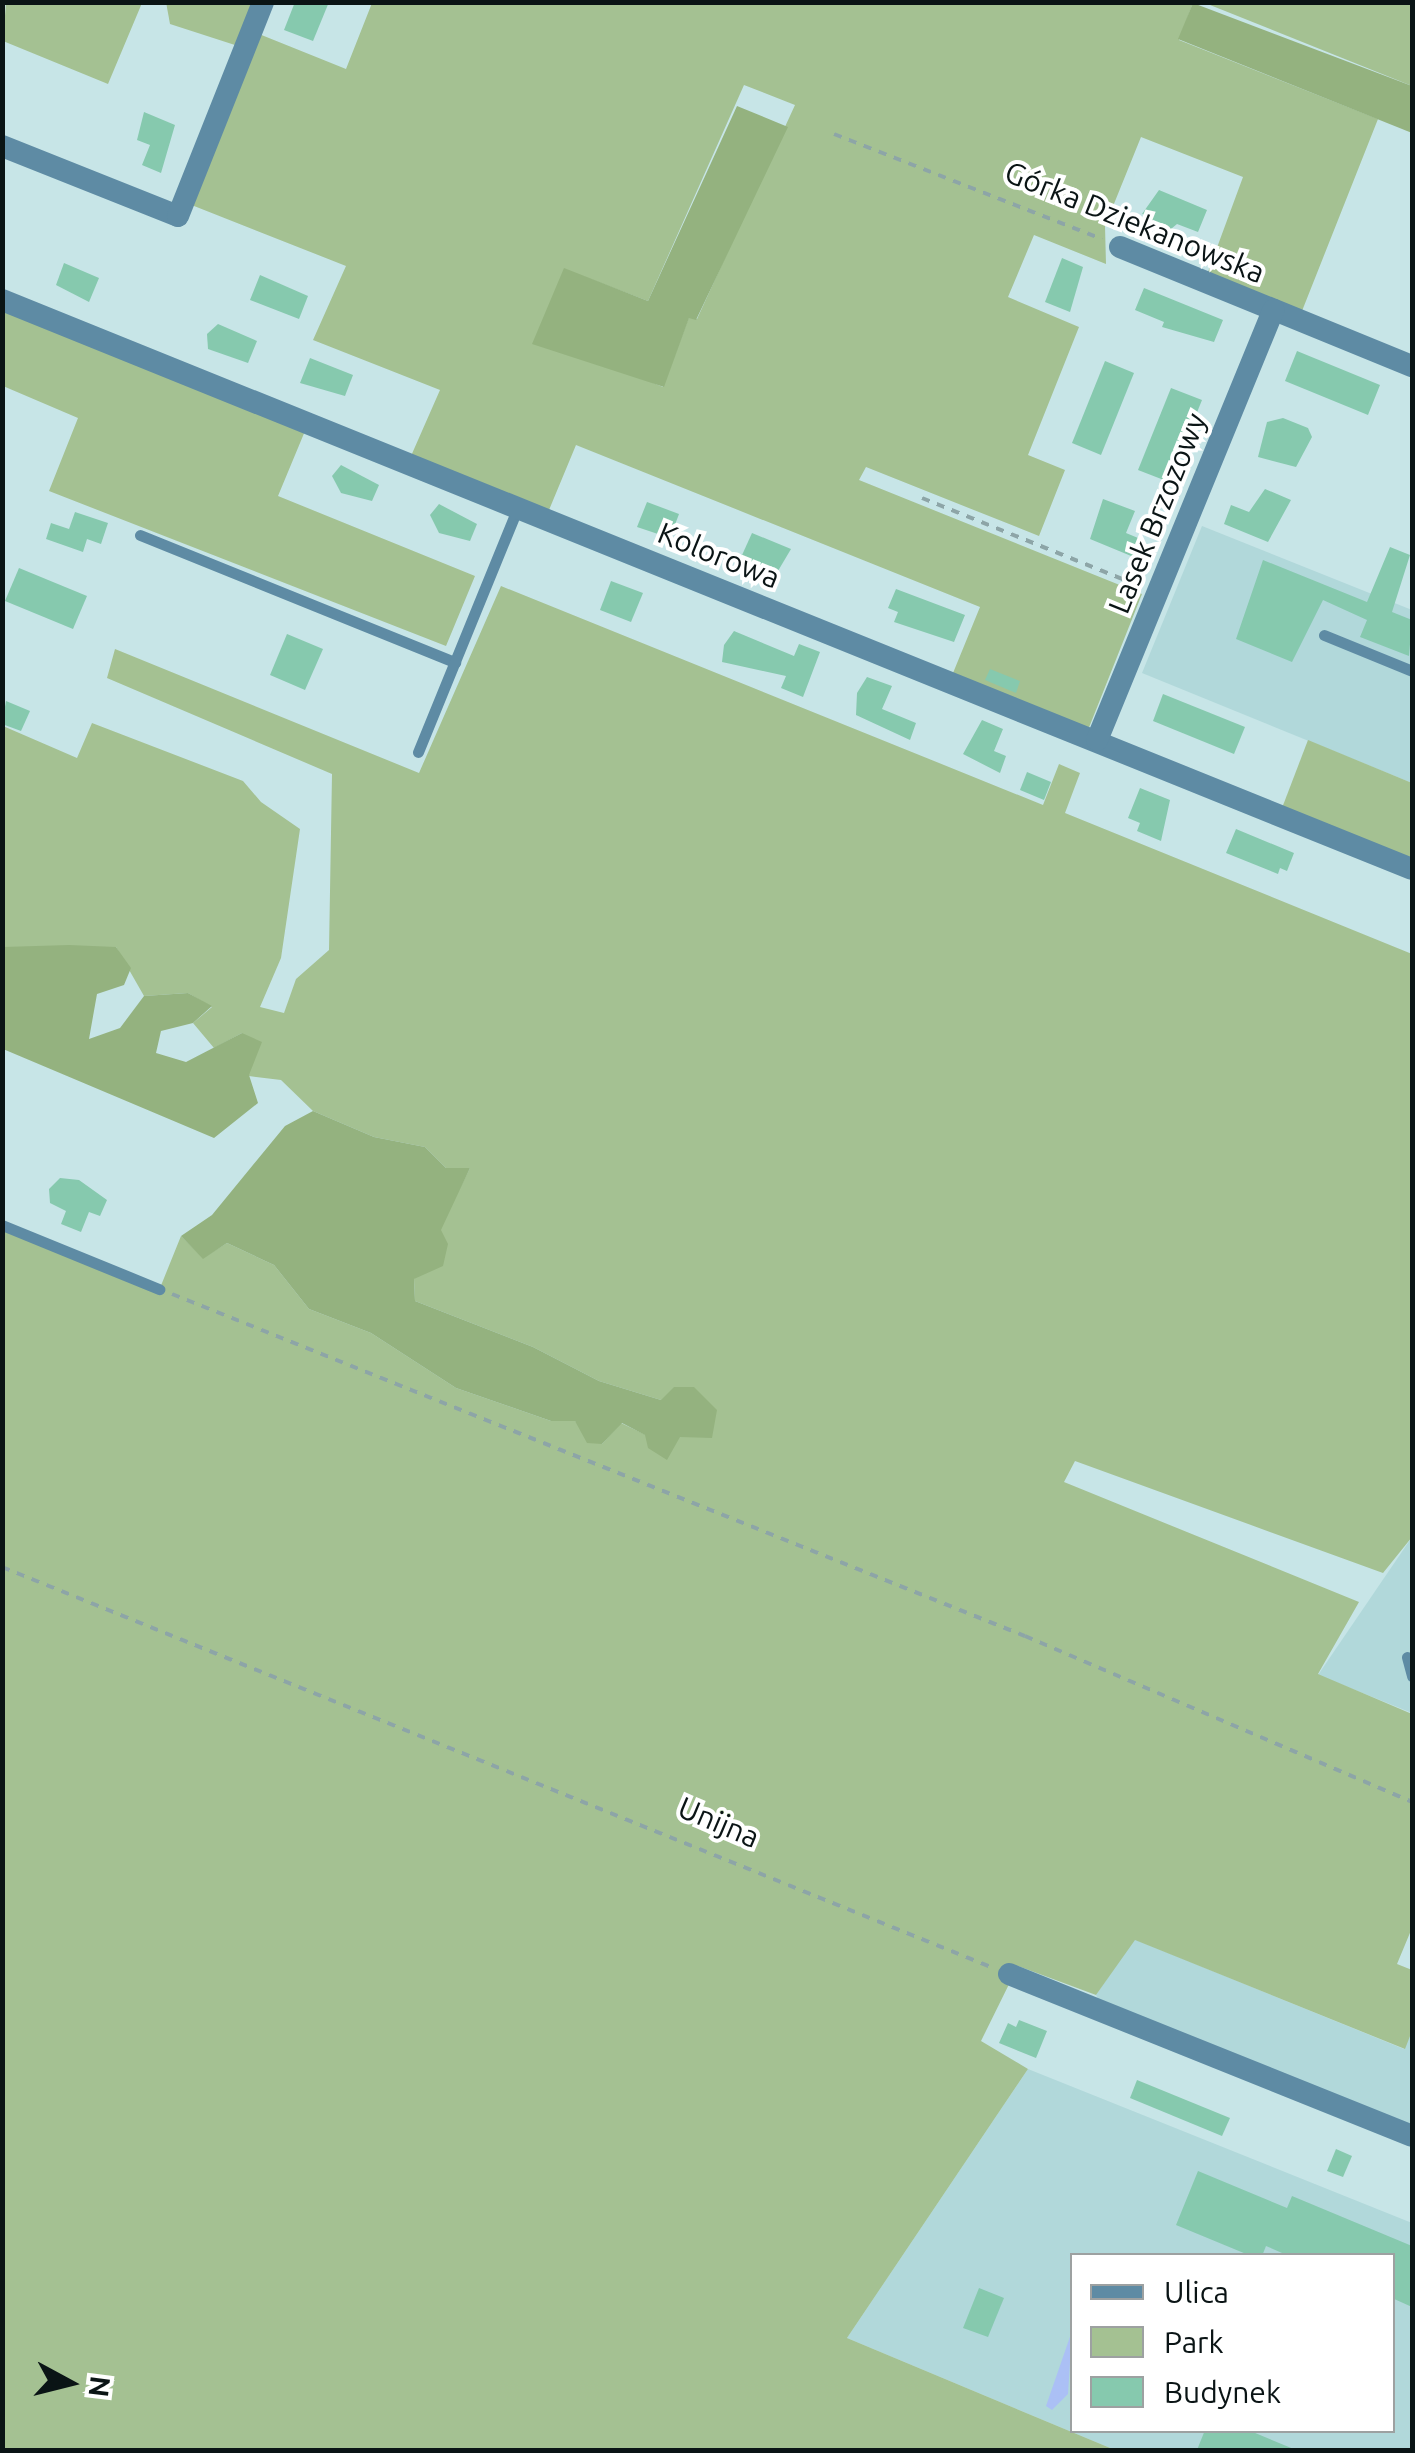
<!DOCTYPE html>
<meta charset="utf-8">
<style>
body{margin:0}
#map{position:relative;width:1415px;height:2453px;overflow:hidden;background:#c7e5e7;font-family:Ubuntu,sans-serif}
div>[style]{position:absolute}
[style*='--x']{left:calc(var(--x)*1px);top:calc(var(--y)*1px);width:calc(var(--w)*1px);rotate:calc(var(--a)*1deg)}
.built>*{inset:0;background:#b1d8da}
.green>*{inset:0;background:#a4c192}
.forest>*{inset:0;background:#94b27f}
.water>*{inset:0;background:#abc0f5}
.building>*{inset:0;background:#86c9ae}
.path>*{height:4px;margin-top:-2px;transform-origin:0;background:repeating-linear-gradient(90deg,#8da5a7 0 8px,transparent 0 16px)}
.service>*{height:11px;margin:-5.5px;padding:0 5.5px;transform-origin:5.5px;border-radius:5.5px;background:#5e8ba4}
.minor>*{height:22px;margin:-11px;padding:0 11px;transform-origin:11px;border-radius:11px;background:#5e8ba4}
span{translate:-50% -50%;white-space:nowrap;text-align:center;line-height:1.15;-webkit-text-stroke:8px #fff;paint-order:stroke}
.street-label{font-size:30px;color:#0a1415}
.frame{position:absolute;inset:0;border:5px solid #0a1415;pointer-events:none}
.legend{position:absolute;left:1070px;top:2253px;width:325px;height:180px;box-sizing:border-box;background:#fff;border:2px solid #9da1a1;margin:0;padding:12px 18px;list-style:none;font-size:30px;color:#0a1415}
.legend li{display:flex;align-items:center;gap:20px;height:50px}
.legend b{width:50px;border:2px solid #9da1a1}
.north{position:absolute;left:20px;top:2333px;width:100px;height:100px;-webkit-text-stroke:8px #fff;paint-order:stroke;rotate:97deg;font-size:28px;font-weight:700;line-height:40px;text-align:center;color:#0a1415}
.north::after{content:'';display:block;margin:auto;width:35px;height:45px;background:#0a1415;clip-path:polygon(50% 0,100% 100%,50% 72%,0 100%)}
</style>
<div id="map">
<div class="built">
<i style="clip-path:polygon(1202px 526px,1412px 610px,1412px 783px,1142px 673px)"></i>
<i style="clip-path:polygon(1412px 1537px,1412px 1713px,1318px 1675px)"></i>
<i style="clip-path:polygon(1134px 1939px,1404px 2049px,1412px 2031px,1412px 2132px,1103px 2007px,1096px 1995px)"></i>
<i style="clip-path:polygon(evenodd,1028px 2069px,1412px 2223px,1412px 2450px,1115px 2450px,847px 2338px,1028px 2069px,1072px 2256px,1392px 2256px,1392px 2430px,1072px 2430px,1072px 2256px)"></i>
</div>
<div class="green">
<i style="clip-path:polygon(166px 2px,255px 3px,238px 46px,170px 24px)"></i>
<i style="clip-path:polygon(6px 3px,6px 2px,142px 3px,108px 84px,3px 41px)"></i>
<i style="clip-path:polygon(evenodd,372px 3px,1193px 3px,1179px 40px,1378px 119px,1302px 311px,1208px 272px,1243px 177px,1141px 137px,1105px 226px,1106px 264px,1034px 235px,1008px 297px,1079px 327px,1028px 455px,1065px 470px,1039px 536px,866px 467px,859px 480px,1142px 594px,1088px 730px,953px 673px,980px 607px,576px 445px,549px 510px,411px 456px,440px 390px,313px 340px,346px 266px,189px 204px,259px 34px,346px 69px,372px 3px,744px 85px,795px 105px,697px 319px,689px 317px,663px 387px,619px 369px,564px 269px,648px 301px,744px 85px)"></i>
<i style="clip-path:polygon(1205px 3px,1412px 3px,1412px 86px)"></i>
<i style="clip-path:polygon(2px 311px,305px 431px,278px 496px,475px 576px,446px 646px,49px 491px,78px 418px,3px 386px)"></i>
<i style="clip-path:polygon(501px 586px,1043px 805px,1059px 764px,1080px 773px,1065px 813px,1412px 954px,1412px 1537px,1383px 1573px,1075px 1461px,1064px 1482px,1359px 1602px,1318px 1674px,1412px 1714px,1412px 1928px,1397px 1964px,1412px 1970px,1412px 2031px,1405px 2049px,1135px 1940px,1096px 1995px,1018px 1966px,981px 2041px,1028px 2069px,847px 2338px,1115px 2450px,3px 2450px,3px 1225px,160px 1288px,181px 1236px,203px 1258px,227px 1243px,274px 1265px,309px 1309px,371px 1333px,456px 1388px,551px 1421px,575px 1421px,602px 1444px,621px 1423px,646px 1435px,661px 1400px,599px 1381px,533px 1347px,415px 1301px,414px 1279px,470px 1168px,446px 1168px,425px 1147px,374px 1137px,313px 1111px,281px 1080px,249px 1076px,242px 1033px,214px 1048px,193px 1023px,212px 1007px,188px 993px,144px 996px,116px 947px,3px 947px,3px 726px,77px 758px,92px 723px,243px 781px,261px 802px,300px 829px,281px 958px,260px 1007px,284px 1013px,296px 979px,329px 950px,332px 774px,107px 678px,115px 649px,419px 773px)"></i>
<i style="clip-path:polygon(1308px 740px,1412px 783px,1412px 859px,1282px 808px)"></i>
</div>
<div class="forest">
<i style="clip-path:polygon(1193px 3px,1412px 86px,1412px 133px,1178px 39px)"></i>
<i style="clip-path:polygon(737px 106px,788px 127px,696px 320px,689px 318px,664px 387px,532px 344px,564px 268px,648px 301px)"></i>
<i style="clip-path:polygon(69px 945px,116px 947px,131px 968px,124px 985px,97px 994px,89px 1039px,120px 1028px,144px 996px,188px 993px,212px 1006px,193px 1023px,161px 1031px,156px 1053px,186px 1062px,242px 1033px,262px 1042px,249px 1075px,258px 1103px,214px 1138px,3px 1049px,3px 947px)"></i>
<i style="clip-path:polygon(313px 1111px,374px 1137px,425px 1147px,446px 1168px,470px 1168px,441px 1230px,448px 1244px,443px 1266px,414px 1279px,415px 1301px,533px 1347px,599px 1381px,661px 1400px,674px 1387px,694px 1387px,717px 1410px,712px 1438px,680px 1437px,667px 1460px,648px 1448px,645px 1435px,622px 1423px,602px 1444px,587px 1443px,575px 1421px,551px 1421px,456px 1388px,371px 1333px,309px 1309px,274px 1265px,227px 1243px,203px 1259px,181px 1236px,212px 1215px,285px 1126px)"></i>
</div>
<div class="water">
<i style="clip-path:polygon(1072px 2331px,1068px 2394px,1052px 2410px,1046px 2406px)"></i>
</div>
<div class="building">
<i style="clip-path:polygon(295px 2px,329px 2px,313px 41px,284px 30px)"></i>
<i style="clip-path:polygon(144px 112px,175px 125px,161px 173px,142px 165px,150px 145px,137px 140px)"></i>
<i style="clip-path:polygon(1159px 190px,1207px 210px,1198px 232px,1177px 224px,1165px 234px,1145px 225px,1149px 216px,1142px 214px)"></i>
<i style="clip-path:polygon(1062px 258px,1083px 267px,1070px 312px,1045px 302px)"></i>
<i style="clip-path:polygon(64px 263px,99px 278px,89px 302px,56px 285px)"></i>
<i style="clip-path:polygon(260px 275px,308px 296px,299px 319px,250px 300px)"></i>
<i style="clip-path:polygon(1144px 288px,1223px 320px,1214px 342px,1162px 327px,1164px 322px,1135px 310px)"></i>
<i style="clip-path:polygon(218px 324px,257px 341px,248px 363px,208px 349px,207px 334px)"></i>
<i style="clip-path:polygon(1297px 351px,1380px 385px,1368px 415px,1285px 381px)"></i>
<i style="clip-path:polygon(310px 358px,353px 375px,345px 396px,300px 383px)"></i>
<i style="clip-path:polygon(1105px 361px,1134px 373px,1101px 455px,1072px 443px)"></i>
<i style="clip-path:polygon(1171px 388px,1202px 400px,1169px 482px,1138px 470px)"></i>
<i style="clip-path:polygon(1283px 418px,1308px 428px,1312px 437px,1296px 467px,1258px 457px,1267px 422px)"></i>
<i style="clip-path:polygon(341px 465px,379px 485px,372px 501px,341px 493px,332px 476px)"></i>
<i style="clip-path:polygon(1265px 489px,1291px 500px,1268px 542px,1224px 524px,1231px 505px,1249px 512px)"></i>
<i style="clip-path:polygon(1103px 499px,1135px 511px,1126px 533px,1143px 540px,1136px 558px,1090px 539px)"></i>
<i style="clip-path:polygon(647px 502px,679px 514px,670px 538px,637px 527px)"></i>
<i style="clip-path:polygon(439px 504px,477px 524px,470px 541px,439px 533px,430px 515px)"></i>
<i style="clip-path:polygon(75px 512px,108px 523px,101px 544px,87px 539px,83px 552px,46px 539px,51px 523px,69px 529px)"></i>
<i style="clip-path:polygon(752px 533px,791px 549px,772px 581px,738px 564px)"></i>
<i style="clip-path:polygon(1390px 547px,1410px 555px,1392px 612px,1412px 620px,1409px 656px,1360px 637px,1367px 620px,1323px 600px,1292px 662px,1236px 639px,1263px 560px,1367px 602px)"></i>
<i style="clip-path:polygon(19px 568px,87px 596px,73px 629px,5px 601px)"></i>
<i style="clip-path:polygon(611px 581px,643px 593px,631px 622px,600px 610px)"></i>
<i style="clip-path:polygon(896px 589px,965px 615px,954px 642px,894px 622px,898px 612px,888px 608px)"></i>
<i style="clip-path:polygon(734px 631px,794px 656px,799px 644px,820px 652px,803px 697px,781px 688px,786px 676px,722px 662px,724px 645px)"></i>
<i style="clip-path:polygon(287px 634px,323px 649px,305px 690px,270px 675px)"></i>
<i style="clip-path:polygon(990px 669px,1020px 681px,1016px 693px,985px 680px)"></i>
<i style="clip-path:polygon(867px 677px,892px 686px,882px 709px,916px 723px,910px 740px,856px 715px,857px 693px)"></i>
<i style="clip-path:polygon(1163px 694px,1245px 727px,1234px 754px,1153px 721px)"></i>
<i style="clip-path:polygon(6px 701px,30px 711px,21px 731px,2px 724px)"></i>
<i style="clip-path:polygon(982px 720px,1003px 729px,994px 751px,1006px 756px,1000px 773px,963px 754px)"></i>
<i style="clip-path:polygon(1027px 772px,1051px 782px,1044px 800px,1020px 790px)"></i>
<i style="clip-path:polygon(1140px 788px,1170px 800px,1161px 841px,1137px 831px,1140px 823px,1128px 818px)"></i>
<i style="clip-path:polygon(1236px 829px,1294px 853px,1287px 871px,1280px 868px,1278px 874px,1226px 853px)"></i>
<i style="clip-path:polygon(60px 1178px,79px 1180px,107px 1200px,100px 1216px,89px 1212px,81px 1232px,61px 1224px,66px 1211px,50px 1203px,49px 1189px)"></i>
<i style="clip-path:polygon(1019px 2020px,1047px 2031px,1036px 2058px,999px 2043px,1008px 2023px,1016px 2027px)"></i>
<i style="clip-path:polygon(1137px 2080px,1230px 2118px,1222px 2136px,1130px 2098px)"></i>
<i style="clip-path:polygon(1336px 2149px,1352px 2156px,1343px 2177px,1327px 2171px)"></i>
<i style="clip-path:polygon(1198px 2171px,1287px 2208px,1292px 2196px,1412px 2246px,1412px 2307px,1392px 2298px,1392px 2256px,1289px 2256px,1266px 2246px,1262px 2256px,1251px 2256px,1176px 2225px)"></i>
<i style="clip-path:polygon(979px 2288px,1004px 2298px,988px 2337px,963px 2328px)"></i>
<i style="clip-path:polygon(1205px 2430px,1248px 2430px,1296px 2450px,1197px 2450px)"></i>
</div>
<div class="path">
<i style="--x:834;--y:134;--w:288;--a:21.4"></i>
<i style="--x:922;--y:498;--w:235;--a:22"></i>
<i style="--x:172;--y:1294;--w:919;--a:21.85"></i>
<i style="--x:1025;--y:1636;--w:421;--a:23.2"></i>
<i style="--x:2;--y:1567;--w:1067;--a:22.02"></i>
</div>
<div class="service">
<i style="--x:140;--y:535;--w:340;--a:22"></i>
<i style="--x:1324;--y:635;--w:95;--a:22.2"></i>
<i style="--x:418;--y:752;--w:265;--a:-67.8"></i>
<i style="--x:2;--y:1225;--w:170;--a:22.2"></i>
<i style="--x:1407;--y:1657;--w:20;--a:75"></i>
</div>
<div class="minor">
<i style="--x:2;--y:146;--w:189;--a:21.7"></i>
<i style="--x:178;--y:216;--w:230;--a:-68.3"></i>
<i style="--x:1120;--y:247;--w:315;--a:22.2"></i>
<i style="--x:2;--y:300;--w:1520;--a:21.98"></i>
<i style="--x:1097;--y:740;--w:465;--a:-67.7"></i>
<i style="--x:1009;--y:1974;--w:434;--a:21.9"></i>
</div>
<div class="street-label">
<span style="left:1135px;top:222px;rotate:22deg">Górka Dziekanowska</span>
<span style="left:1157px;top:513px;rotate:-68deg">Lasek Brzozowy</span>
<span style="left:719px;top:555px;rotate:22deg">Kolorowa</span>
<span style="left:719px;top:1822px;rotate:23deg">Unijna</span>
</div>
<div class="frame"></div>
<ul class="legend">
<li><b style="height:12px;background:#5e8ba4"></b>Ulica</li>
<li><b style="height:28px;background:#a4c192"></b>Park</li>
<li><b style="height:28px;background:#86c9ae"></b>Budynek</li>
</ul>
<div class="north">N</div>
</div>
